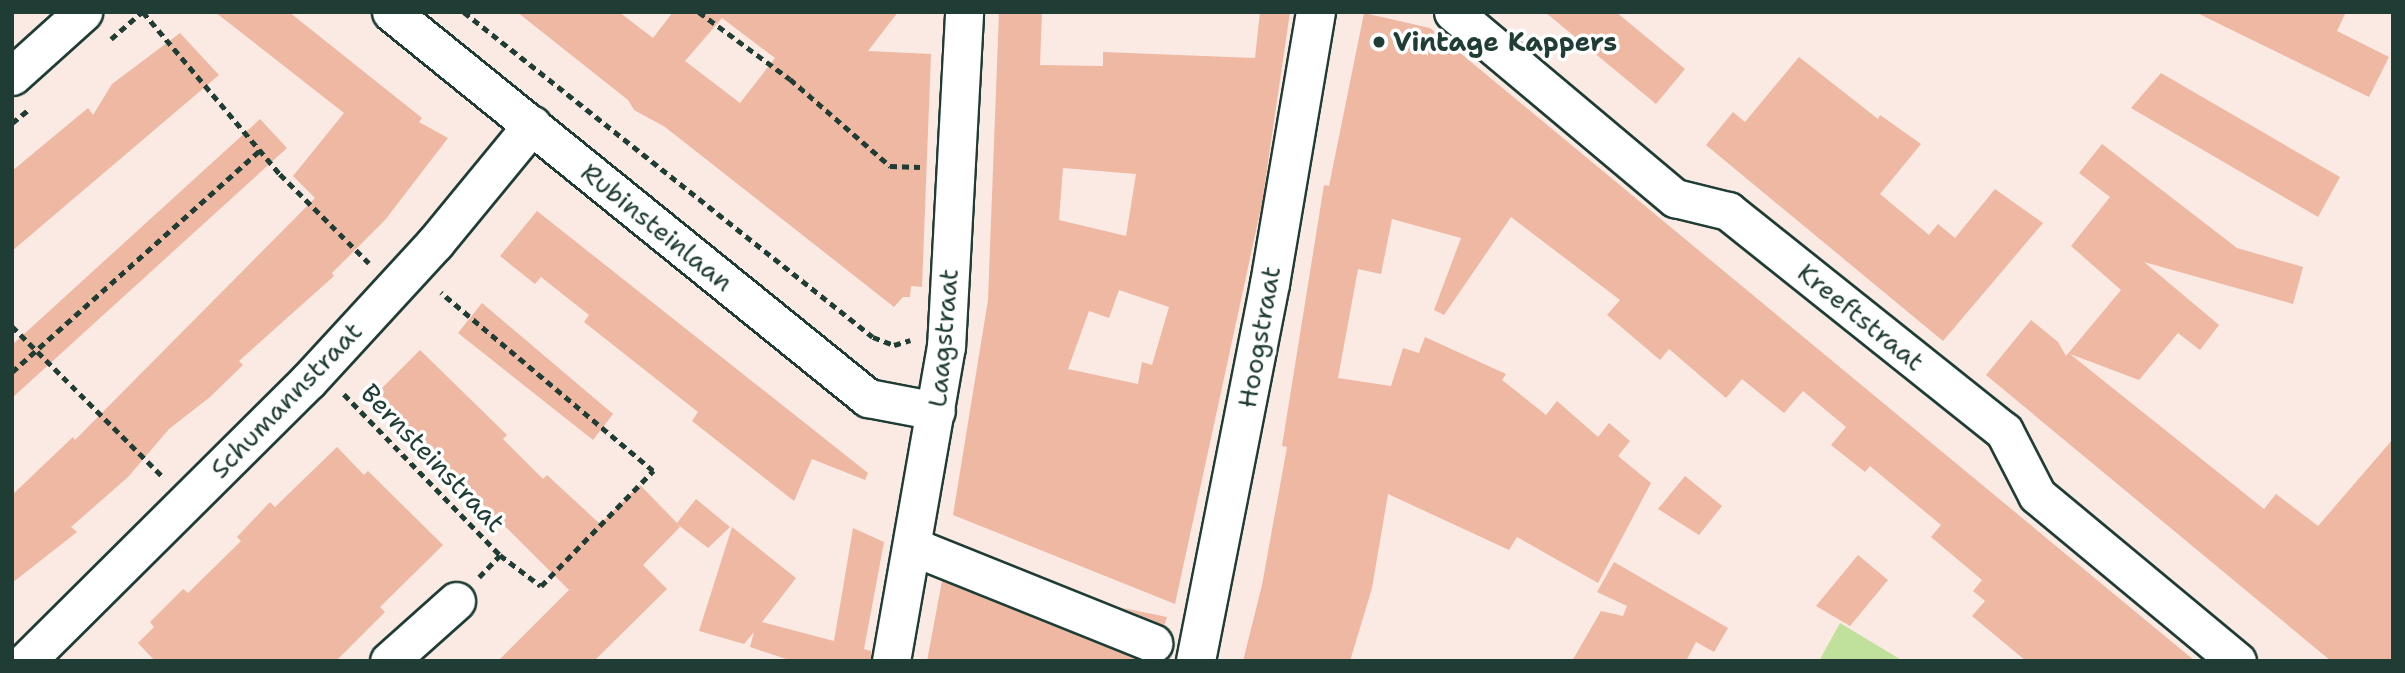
<!DOCTYPE html>
<style>
body{margin:0}
#map{position:relative;width:2405px;height:673px;overflow:hidden;background:#faeae3;font-family:"Shantell Sans",sans-serif}
div>[style]{position:absolute}
[style*='--x']{left:calc(var(--x)*1px);top:calc(var(--y)*1px);width:calc(var(--w)*1px);rotate:calc(var(--a)*1deg)}
.green>*{inset:0;background:#bfe19b}
.building>*{inset:0;background:#efb8a3}
.path>*{height:4.5px;margin-top:-2.25px;transform-origin:0;background:repeating-linear-gradient(90deg,#1f3d34 0 7px,transparent 0 12px)}
.roads{filter:drop-shadow(2px 0 #1f3d34) drop-shadow(-2px 0 #1f3d34) drop-shadow(0 2px #1f3d34) drop-shadow(0 -2px #1f3d34)}
.minor>*{height:37px;margin:-18.5px;padding:0 18.5px;transform-origin:18.5px;border-radius:18.5px;background:#fff}
.tertiary>*{height:38px;margin:-19px;padding:0 19px;transform-origin:19px;border-radius:19px;background:#fff}
.dots>*{width:19px;height:19px;translate:-50% -50%;box-sizing:border-box;border:4px solid #fff;border-radius:50%}
span{translate:-50% -50%;white-space:nowrap;text-align:center;line-height:1.15;-webkit-text-stroke:7px #fff;paint-order:stroke}
.poi-label{font-size:26px;color:#1f3d34;font-weight:700}
.left{translate:0 -50%;text-align:left}
.street-label{font-size:26px;color:#1f3d34}
.frame{position:absolute;inset:0;border:14px solid #1f3d34;pointer-events:none}
</style>
<div id="map">
<div class="green">
<i style="clip-path:polygon(1840px 623px,1903px 661px,1819px 661px)"></i>
</div>
<div class="building">
<i style="clip-path:polygon(215px 12px,289px 12px,422px 118px,419px 122px,448px 138px,385px 220px,332px 273px,334px 276px,239px 361px,243px 365px,210px 397px,169px 429px,128px 477px,71px 527px,77px 532px,12px 583px,12px 495px,73px 437px,75px 440px,315px 198px,293px 176px,344px 113px)"></i>
<i style="clip-path:polygon(evenodd,517px 12px,619px 12px,653px 38px,673px 12px,898px 12px,868px 51px,931px 54px,922px 287px,911px 286px,910px 297px,903px 297px,894px 307px,665px 127px,634px 110px,628px 100px,517px 12px,722px 18px,775px 58px,740px 103px,685px 61px,722px 18px)"></i>
<i style="clip-path:polygon(evenodd,999px 12px,1042px 12px,1040px 65px,1103px 66px,1103px 52px,1255px 58px,1260px 12px,1290px 12px,1262px 203px,1175px 604px,953px 515px,988px 300px,999px 12px,1063px 168px,1136px 174px,1126px 236px,1059px 220px,1063px 168px,999px 12px,1119px 290px,1169px 307px,1152px 365px,1142px 362px,1138px 384px,1068px 369px,1089px 311px,1109px 318px,1119px 290px)"></i>
<i style="clip-path:polygon(1545px 12px,1616px 12px,1685px 69px,1656px 104px)"></i>
<i style="clip-path:polygon(2195px 12px,2346px 12px,2337px 31px,2389px 57px,2369px 97px)"></i>
<i style="clip-path:polygon(1364px 13px,1430px 28px,2195px 661px,2026px 661px,1972px 616px,1985px 601px,1973px 591px,1982px 580px,1931px 537px,1941px 525px,1870px 466px,1865px 472px,1831px 445px,1846px 427px,1803px 391px,1784px 413px,1742px 379px,1726px 398px,1669px 349px,1660px 360px,1607px 315px,1620px 300px,1511px 217px,1444px 315px,1434px 310px,1461px 238px,1392px 219px,1381px 274px,1358px 269px,1338px 378px,1391px 386px,1403px 348px,1419px 353px,1425px 337px,1506px 374px,1502px 380px,1546px 415px,1557px 401px,1598px 437px,1609px 423px,1630px 441px,1618px 456px,1651px 483px,1598px 583px,1517px 537px,1509px 550px,1388px 494px,1372px 588px,1350px 661px,1243px 661px,1262px 585px,1287px 447px,1282px 446px,1324px 185px,1329px 186px)"></i>
<i style="clip-path:polygon(180px 33px,219px 75px,12px 251px,12px 171px,88px 108px,93px 115px,112px 84px)"></i>
<i style="clip-path:polygon(1799px 57px,1878px 119px,1880px 115px,1921px 144px,1880px 194px,1929px 235px,1938px 224px,1955px 238px,1995px 189px,2043px 223px,1943px 341px,1706px 145px,1733px 112px,1745px 122px)"></i>
<i style="clip-path:polygon(2161px 73px,2340px 177px,2318px 217px,2131px 108px)"></i>
<i style="clip-path:polygon(260px 119px,287px 148px,12px 398px,12px 345px)"></i>
<i style="clip-path:polygon(2102px 144px,2237px 248px,2303px 267px,2293px 304px,2144px 262px,2219px 325px,2200px 350px,2178px 333px,2139px 380px,2070px 354px,2264px 509px,2276px 494px,2318px 526px,2393px 439px,2393px 661px,2331px 661px,1986px 375px,2031px 320px,2058px 342px,2066px 356px,2121px 290px,2071px 246px,2110px 197px,2079px 173px)"></i>
<i style="clip-path:polygon(537px 211px,868px 473px,865px 480px,812px 459px,794px 501px,692px 421px,698px 412px,584px 322px,589px 315px,541px 277px,535px 284px,500px 256px)"></i>
<i style="clip-path:polygon(482px 303px,613px 414px,593px 440px,458px 333px)"></i>
<i style="clip-path:polygon(420px 350px,507px 435px,503px 439px,543px 479px,547px 475px,600px 524px,640px 485px,677px 523px,696px 499px,730px 527px,708px 548px,677px 524px,680px 527px,643px 565px,667px 589px,594px 661px,498px 661px,569px 590px,374px 396px)"></i>
<i style="clip-path:polygon(337px 447px,364px 475px,368px 471px,443px 545px,380px 607px,385px 612px,336px 661px,155px 661px,138px 643px,154px 627px,150px 622px,183px 589px,188px 593px,241px 541px,237px 537px,270px 502px,275px 507px)"></i>
<i style="clip-path:polygon(1685px 476px,1722px 506px,1699px 535px,1658px 509px)"></i>
<i style="clip-path:polygon(732px 527px,796px 578px,762px 622px,834px 641px,853px 528px,884px 542px,864px 649px,871px 651px,871px 661px,792px 661px,750px 647px,754px 632px,744px 644px,699px 631px)"></i>
<i style="clip-path:polygon(1858px 555px,1888px 580px,1850px 626px,1816px 606px)"></i>
<i style="clip-path:polygon(1614px 562px,1728px 628px,1714px 652px,1696px 642px,1686px 661px,1572px 661px,1601px 611px,1623px 616px,1627px 606px,1597px 592px)"></i>
<i style="clip-path:polygon(942px 581px,1141px 661px,927px 661px)"></i>
<i style="clip-path:polygon(1123px 608px,1167px 617px,1164px 626px,1161px 624px)"></i>
</div>
<div class="path">
<i style="--x:143;--y:12;--w:212;--a:49.8"></i>
<i style="--x:280;--y:174;--w:126;--a:45"></i>
<i style="--x:464;--y:12;--w:522;--a:38.47"></i>
<i style="--x:873;--y:337;--w:22;--a:21"></i>
<i style="--x:894;--y:345;--w:17;--a:-17"></i>
<i style="--x:699;--y:12;--w:113;--a:36.4"></i>
<i style="--x:790;--y:79;--w:133;--a:41"></i>
<i style="--x:890;--y:166;--w:30;--a:2"></i>
<i style="--x:111;--y:39;--w:41;--a:-41.1"></i>
<i style="--x:12;--y:123;--w:21;--a:-39"></i>
<i style="--x:12;--y:326;--w:212;--a:45"></i>
<i style="--x:12;--y:372;--w:333;--a:-41.8"></i>
<i style="--x:344;--y:394;--w:224;--a:45.9"></i>
<i style="--x:500;--y:555;--w:51;--a:37.1"></i>
<i style="--x:541;--y:586;--w:161;--a:-45.8"></i>
<i style="--x:653;--y:471;--w:277;--a:-140"></i>
<i style="--x:479;--y:577;--w:30;--a:-46"></i>
</div>
<div class="roads">
<div class="minor">
<i style="--x:391;--y:12;--w:614;--a:38.98"></i>
<i style="--x:868;--y:398;--w:69;--a:10.8"></i>
<i style="--x:1453;--y:12;--w:290;--a:40"></i>
<i style="--x:1675;--y:198;--w:55;--a:13.8"></i>
<i style="--x:1728;--y:211;--w:353;--a:38.6"></i>
<i style="--x:2004;--y:431;--w:72;--a:62.7"></i>
<i style="--x:2037;--y:495;--w:260;--a:39.7"></i>
<i style="--x:12;--y:76;--w:96;--a:-42"></i>
<i style="--x:914;--y:547;--w:258;--a:21.9"></i>
<i style="--x:26;--y:661;--w:397;--a:-44.8"></i>
<i style="--x:308;--y:381;--w:188;--a:-47.4"></i>
<i style="--x:435;--y:243;--w:153;--a:-50.6"></i>
<i style="--x:389;--y:661;--w:90;--a:-41.8"></i>
<i style="--x:891;--y:661;--w:319;--a:-80.1"></i>
<i style="--x:946;--y:347;--w:335;--a:-86.9"></i>
</div>
<div class="tertiary">
<i style="--x:1196;--y:661;--w:384;--a:-78.9"></i>
<i style="--x:1270;--y:284;--w:276;--a:-80.4"></i>
</div>
</div>
<div class="dots">
<i style="left:1379px;top:42px;background:#1f3d34"></i>
</div>
<div class="poi-label">
<span class="left" style="left:1393px;top:42px">Vintage Kappers</span>
</div>
<div class="street-label">
<span style="left:657px;top:227px;rotate:39deg">Rubinsteinlaan</span>
<span style="left:1861px;top:317px;rotate:39deg">Kreeftstraat</span>
<span style="left:1259px;top:337px;rotate:-80deg">Hoogstraat</span>
<span style="left:943px;top:338px;rotate:-85deg">Laagstraat</span>
<span style="left:286px;top:400px;rotate:-46deg">Schumannstraat</span>
<span style="left:433px;top:458px;rotate:46deg">Bernsteinstraat</span>
</div>
<div class="frame"></div>
</div>
